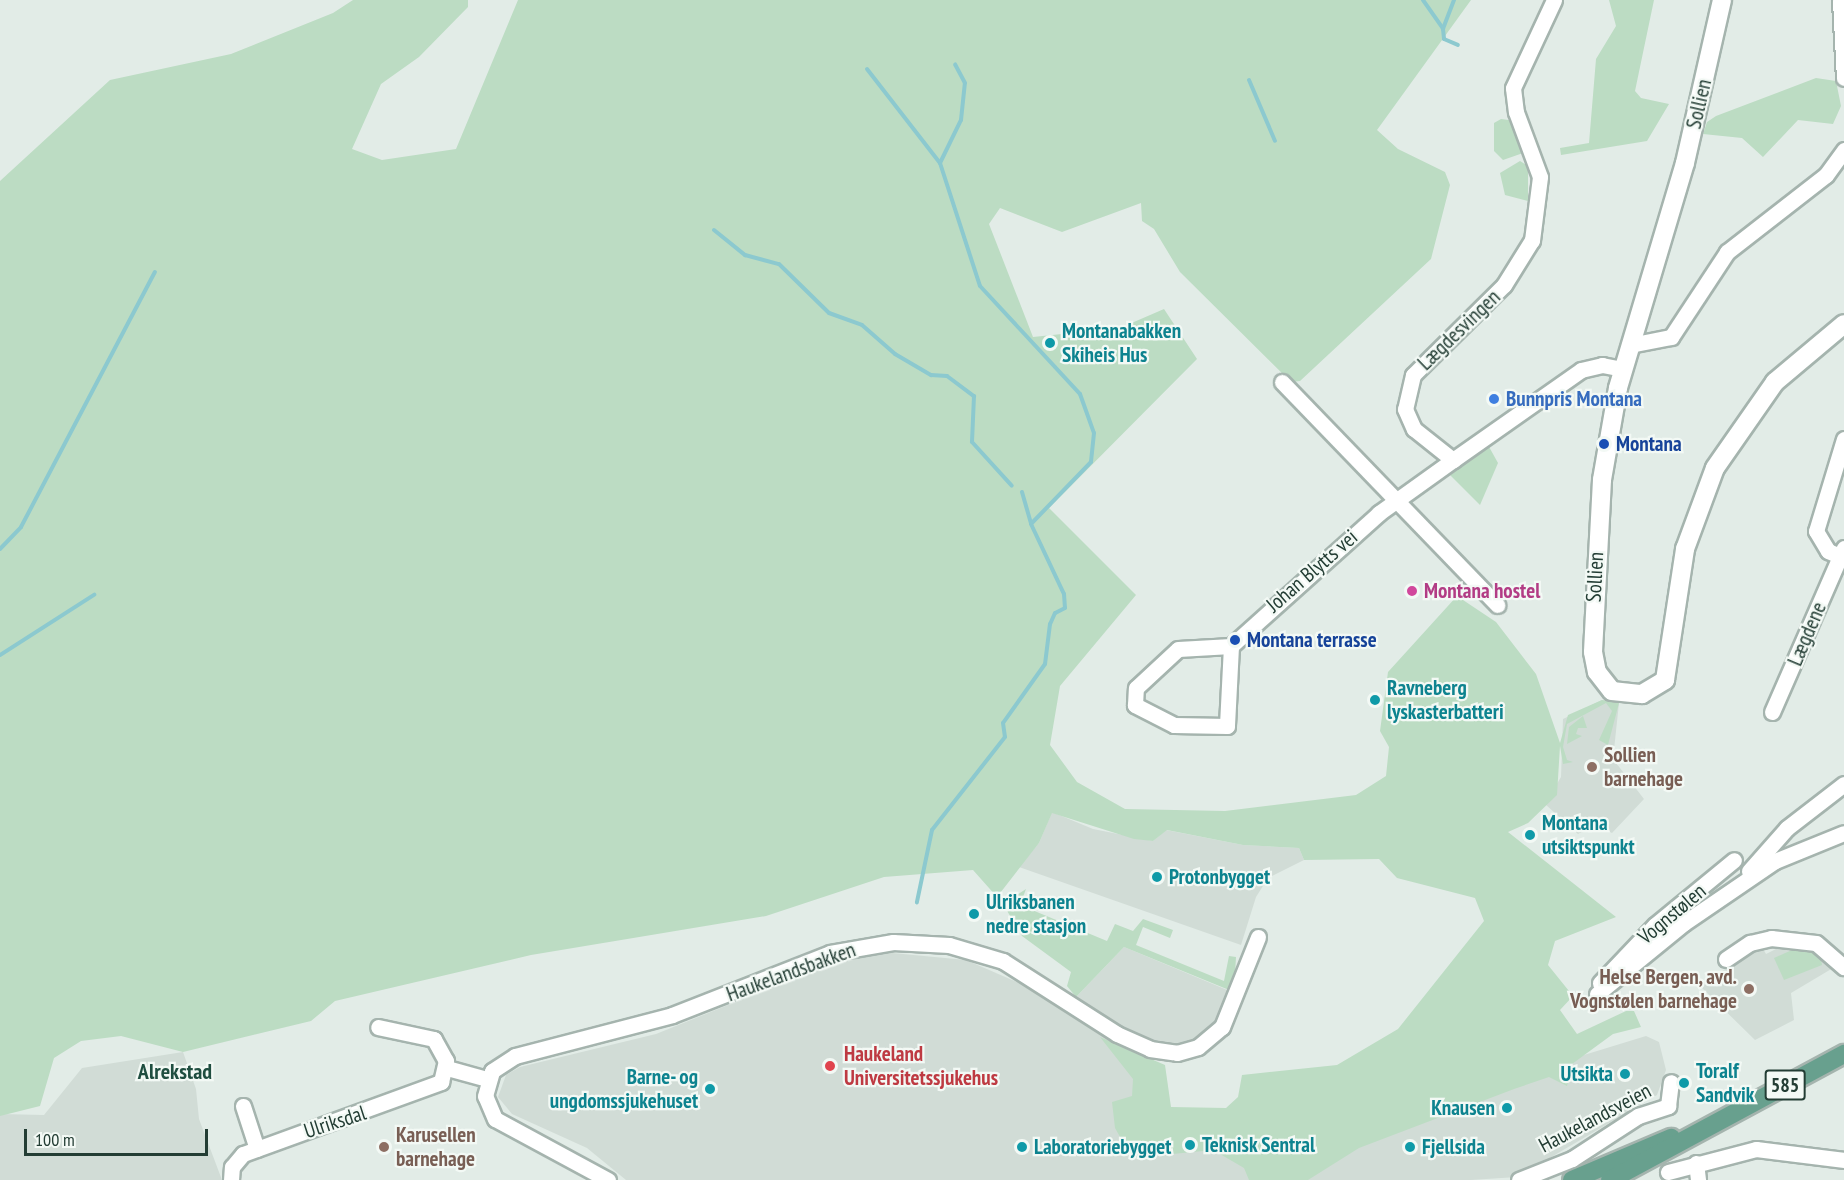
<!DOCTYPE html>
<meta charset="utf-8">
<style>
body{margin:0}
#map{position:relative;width:1844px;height:1180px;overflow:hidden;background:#e2ece7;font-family:"PT Sans Narrow",sans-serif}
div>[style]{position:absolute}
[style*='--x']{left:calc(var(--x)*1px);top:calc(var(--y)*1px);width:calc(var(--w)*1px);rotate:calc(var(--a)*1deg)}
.built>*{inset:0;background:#d1dcd6}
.green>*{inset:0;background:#bcdcc3}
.stream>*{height:4px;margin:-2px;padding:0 2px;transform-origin:2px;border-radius:2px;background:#8cc9cf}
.roads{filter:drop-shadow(2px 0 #a5b4ae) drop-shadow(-2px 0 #a5b4ae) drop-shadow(0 2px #a5b4ae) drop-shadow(0 -2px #a5b4ae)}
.minor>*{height:15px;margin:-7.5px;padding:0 7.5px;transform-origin:7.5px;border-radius:7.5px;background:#fff}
.tertiary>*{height:18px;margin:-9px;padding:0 9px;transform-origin:9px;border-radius:9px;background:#fff}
.primary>*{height:18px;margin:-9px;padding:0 9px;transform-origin:9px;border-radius:9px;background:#68a08e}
.dots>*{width:16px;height:16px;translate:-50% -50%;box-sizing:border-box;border:3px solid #f3f9f5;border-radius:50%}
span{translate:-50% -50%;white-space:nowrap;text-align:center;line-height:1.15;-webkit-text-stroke:4.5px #f3f9f5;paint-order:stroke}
.shield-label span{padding:2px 4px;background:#f3f9f5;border:2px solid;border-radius:4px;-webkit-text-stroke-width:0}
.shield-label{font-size:20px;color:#233d34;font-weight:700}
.street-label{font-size:21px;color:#233d34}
.culture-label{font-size:21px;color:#0d838f;font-weight:700}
.left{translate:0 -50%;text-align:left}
.right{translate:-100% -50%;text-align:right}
.shop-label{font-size:21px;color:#366cbe;font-weight:700}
.transit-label{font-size:21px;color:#164399;font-weight:700}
.hotel-label{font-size:21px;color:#b23c85;font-weight:700}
.education-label{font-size:21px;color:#785e54;font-weight:700}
.health-label{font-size:21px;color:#be3a42;font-weight:700}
.neighbourhood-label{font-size:22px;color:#1f4e40;font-weight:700}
.scale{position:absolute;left:24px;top:1129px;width:184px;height:27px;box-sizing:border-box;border:3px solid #233d34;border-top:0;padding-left:8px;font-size:18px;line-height:21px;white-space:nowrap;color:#233d34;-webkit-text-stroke:4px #f3f9f5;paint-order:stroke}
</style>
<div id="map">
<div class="built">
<i style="clip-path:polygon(1602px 700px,1619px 703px,1613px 759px,1644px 799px,1612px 833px,1594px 824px,1578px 834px,1545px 804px,1561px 777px,1563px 719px)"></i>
<i style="clip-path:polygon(1052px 812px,1093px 829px,1153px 841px,1166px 830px,1243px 845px,1299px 848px,1304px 860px,1268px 878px,1256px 897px,1241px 945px,1019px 867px,1039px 843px)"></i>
<i style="clip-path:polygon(1786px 944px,1827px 957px,1833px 968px,1791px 993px,1794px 1020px,1755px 1040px,1700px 986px,1761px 945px,1766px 954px)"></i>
<i style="clip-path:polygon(1124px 947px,1232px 992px,1204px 1038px,1171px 1047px,1139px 1039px,1076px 997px)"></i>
<i style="clip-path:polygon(882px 952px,966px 960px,1040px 992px,1130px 1054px,1148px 1128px,1548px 1066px,1646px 1036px,1659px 1042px,1666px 1070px,1657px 1095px,1517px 1177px,1471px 1180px,626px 1180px,587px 1148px,512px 1114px,498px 1097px,506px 1075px,520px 1067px,656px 1034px,820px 968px)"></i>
<i style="clip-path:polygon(183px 1052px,196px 1089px,199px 1119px,222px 1180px,0 1180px,0 1114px,44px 1115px,82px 1068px)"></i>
</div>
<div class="green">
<i style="clip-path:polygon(353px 0,468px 0,468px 7px,419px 57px,381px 84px,352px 149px,382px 160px,456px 149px,518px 0,1471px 0,1377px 130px,1398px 149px,1445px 172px,1450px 185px,1431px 259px,1300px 381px,1291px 382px,1180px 272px,1154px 229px,1142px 221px,1141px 203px,1062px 232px,1000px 208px,989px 224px,1033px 337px,1120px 328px,1164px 309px,1197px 359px,1049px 508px,1136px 595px,1060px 686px,1050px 745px,1077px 782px,1125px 809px,1225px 811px,1356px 795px,1386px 776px,1389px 747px,1380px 731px,1388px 672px,1457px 596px,1496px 622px,1536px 674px,1560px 743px,1568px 715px,1602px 700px,1619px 703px,1608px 745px,1599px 740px,1612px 711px,1606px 703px,1567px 724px,1563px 747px,1567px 760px,1573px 762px,1563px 764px,1560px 746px,1557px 795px,1528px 823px,1508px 832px,1616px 917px,1555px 941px,1548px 965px,1573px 996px,1560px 1010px,1577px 1034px,1626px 1011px,1634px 1011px,1641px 1027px,1613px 1034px,1572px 1064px,1567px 1086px,1549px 1077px,1514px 1089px,1359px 1148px,1308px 1180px,1249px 1180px,1244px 1168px,1220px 1154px,1203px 1151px,1132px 1158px,1115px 1128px,1112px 1102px,1132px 1096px,1133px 1079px,1100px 1037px,1165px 1065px,1171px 1107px,1226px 1108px,1238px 1097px,1242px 1075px,1337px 1065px,1398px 1029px,1484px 921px,1475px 898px,1397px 878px,1379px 859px,1304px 860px,1299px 848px,1243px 845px,1167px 830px,1153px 841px,1134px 839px,1052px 813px,1039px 843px,997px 897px,973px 870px,884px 877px,766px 916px,531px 955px,335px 1001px,311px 1021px,183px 1052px,121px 1036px,81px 1041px,54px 1058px,40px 1106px,0 1116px,0 181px,110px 80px,231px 54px,333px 13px)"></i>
<i style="clip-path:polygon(1609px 0,1654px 0,1635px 91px,1641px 98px,1669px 104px,1647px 141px,1561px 155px,1560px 148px,1589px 143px,1596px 59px,1616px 26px)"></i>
<i style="clip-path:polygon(1816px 78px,1836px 81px,1841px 106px,1833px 124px,1798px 120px,1763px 157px,1742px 138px,1703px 134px,1707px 122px,1716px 116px)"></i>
<i style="clip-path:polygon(1501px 119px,1516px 121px,1526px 152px,1503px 160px,1494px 151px,1494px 123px)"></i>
<i style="clip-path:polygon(1520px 161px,1528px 166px,1528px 201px,1505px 195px,1500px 173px)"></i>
<i style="clip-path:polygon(1488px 445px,1498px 463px,1480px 505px,1450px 475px)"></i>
<i style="clip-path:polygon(1583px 716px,1587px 728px,1578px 728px,1576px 734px,1582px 736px,1567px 744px,1569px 727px)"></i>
<i style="clip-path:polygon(1026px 889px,1020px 905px,1107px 941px,1115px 924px,1133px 931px,1143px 919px,1173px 930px,1170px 938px,1143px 927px,1136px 945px,1224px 981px,1229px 956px,1236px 957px,1234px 992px,1124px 947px,1076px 997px,1067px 986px,1071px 972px,1022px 936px,1003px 904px)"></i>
<i style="clip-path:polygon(1801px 946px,1819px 948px,1822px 965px,1784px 980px,1774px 958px)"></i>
</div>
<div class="stream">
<i style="--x:1423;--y:0;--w:35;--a:55"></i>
<i style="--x:1454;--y:0;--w:31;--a:111"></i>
<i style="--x:1443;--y:29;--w:10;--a:84"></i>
<i style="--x:1444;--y:39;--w:15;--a:23"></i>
<i style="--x:867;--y:69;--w:119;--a:52.2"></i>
<i style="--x:940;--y:163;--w:129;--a:72"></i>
<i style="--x:980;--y:286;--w:147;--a:47.2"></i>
<i style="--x:1080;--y:394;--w:41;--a:70.3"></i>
<i style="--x:1094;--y:433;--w:29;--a:96"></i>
<i style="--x:1091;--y:462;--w:86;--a:134.1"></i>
<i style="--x:1031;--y:524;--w:77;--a:64.8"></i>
<i style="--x:1064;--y:594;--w:14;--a:86"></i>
<i style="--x:1065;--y:608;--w:11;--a:153"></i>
<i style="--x:1055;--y:613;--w:12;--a:114"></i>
<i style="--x:1050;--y:624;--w:40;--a:97.1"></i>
<i style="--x:1045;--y:664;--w:72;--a:125.4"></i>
<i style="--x:1003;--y:723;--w:14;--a:82"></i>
<i style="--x:1005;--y:737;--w:118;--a:128.1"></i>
<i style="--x:932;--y:830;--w:74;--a:101.8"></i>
<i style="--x:1249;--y:80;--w:66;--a:66.9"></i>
<i style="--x:940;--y:163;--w:48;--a:-64"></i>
<i style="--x:961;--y:120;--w:37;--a:-84"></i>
<i style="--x:965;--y:83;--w:21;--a:-118"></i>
<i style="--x:714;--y:230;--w:40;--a:39"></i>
<i style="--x:745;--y:255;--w:35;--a:15"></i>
<i style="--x:779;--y:264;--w:70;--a:44.4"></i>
<i style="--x:829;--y:313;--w:35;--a:20"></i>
<i style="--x:862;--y:325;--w:44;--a:41.3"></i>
<i style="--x:895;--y:354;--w:42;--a:30.3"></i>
<i style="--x:931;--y:375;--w:16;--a:4"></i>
<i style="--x:947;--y:376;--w:34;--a:37"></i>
<i style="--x:974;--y:396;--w:46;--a:92.5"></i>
<i style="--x:972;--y:442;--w:59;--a:47.7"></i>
<i style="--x:1022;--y:492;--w:32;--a:74"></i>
<i style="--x:0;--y:549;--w:30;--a:-46"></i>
<i style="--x:21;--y:527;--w:288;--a:-62.3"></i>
<i style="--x:0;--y:655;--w:112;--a:-32.6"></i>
</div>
<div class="roads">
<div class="minor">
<i style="--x:1554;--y:0;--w:97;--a:115"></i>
<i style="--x:1513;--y:88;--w:24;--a:83"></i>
<i style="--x:1516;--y:112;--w:69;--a:69.7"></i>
<i style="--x:1540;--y:177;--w:64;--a:97.2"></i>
<i style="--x:1532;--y:240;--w:53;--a:121.9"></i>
<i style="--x:1504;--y:285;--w:128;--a:135.3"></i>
<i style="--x:1413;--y:375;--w:35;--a:103"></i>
<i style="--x:1405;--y:409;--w:22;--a:66"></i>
<i style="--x:1414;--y:429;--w:50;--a:38.5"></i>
<i style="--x:1453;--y:460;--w:156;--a:-35.1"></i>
<i style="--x:1581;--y:370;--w:22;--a:-13"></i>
<i style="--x:1602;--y:365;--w:21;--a:11"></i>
<i style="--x:1840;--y:0;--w:78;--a:87.1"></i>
<i style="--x:1630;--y:345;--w:42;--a:-11"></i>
<i style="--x:1671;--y:337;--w:102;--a:-56.6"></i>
<i style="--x:1727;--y:252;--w:125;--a:-37.9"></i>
<i style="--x:1826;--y:175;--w:31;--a:-54"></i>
<i style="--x:1282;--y:382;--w:310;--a:46"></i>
<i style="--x:1844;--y:439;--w:96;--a:106.9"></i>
<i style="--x:1816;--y:531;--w:23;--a:59"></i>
<i style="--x:1828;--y:551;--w:13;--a:23"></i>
<i style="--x:1840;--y:556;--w:9;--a:-63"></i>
<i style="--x:1231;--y:646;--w:80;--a:92.9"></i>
<i style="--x:1227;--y:726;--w:53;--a:-178.9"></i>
<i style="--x:1174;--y:725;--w:44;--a:-152.9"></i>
<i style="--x:1135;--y:705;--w:17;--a:-87"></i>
<i style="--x:1136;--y:688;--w:57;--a:-42.9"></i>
<i style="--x:1178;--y:649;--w:53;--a:-3.2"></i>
<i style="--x:1231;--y:646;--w:199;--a:-41.9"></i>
<i style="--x:1379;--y:513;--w:91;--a:-35.6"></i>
<i style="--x:1772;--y:712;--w:170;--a:-66.4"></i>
<i style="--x:1749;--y:871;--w:57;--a:-48.5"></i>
<i style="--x:1787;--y:828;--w:72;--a:-37.7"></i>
<i style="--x:1726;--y:959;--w:29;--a:-34"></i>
<i style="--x:1750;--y:943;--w:22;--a:-13"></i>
<i style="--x:1771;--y:938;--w:45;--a:6.3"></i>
<i style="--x:1816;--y:943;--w:37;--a:41"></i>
<i style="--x:1600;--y:983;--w:80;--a:-46.5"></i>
<i style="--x:1655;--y:925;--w:102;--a:-39.4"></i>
<i style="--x:1597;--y:994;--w:112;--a:-39.2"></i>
<i style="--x:1684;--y:923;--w:110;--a:-34.3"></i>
<i style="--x:1775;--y:861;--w:74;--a:-22.1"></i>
<i style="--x:447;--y:1068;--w:41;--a:15.4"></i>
<i style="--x:243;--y:1106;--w:45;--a:72"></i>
<i style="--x:1696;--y:1163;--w:17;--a:83"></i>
<i style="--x:1668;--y:1172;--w:91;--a:-14.6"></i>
<i style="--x:1756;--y:1149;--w:89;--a:7.1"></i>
<i style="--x:231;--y:1180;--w:13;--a:-86"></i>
<i style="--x:232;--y:1167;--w:17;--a:-50"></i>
<i style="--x:243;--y:1154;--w:211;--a:-20"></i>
<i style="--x:441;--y:1082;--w:22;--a:-77"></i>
<i style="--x:446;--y:1061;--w:25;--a:-119"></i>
<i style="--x:434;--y:1039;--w:57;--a:-167.9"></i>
<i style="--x:608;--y:1180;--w:128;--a:-151.6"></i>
<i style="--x:495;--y:1119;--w:25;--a:-113"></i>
<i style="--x:485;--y:1096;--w:26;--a:-74"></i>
<i style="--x:492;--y:1071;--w:27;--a:-33"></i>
<i style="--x:515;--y:1056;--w:162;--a:-14.6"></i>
<i style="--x:672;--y:1015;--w:170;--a:-21.4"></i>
<i style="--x:830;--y:953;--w:64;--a:-9.9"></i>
<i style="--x:893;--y:942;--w:56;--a:3.1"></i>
<i style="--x:949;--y:945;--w:56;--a:16.5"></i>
<i style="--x:1003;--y:961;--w:135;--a:32.6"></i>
<i style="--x:1117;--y:1034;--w:36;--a:24"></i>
<i style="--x:1150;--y:1049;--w:27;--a:8"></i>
<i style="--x:1177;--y:1053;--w:22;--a:-16"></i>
<i style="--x:1198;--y:1047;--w:31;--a:-40"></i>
<i style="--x:1222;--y:1027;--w:97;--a:-68.2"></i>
<i style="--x:1519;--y:1180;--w:57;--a:-21.6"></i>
<i style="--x:1572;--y:1159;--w:79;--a:-33.1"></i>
<i style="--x:1638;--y:1116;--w:32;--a:-18"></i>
<i style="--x:1668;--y:1106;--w:24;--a:-83"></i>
</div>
<div class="tertiary">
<i style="--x:1722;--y:0;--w:167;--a:102.8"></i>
<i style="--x:1685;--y:163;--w:235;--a:106.6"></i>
<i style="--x:1618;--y:388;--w:93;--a:99.9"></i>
<i style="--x:1602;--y:480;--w:172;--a:93"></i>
<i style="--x:1593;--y:652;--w:20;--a:79"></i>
<i style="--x:1597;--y:672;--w:24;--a:52"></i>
<i style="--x:1612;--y:691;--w:30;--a:6"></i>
<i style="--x:1642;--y:694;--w:27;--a:-31"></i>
<i style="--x:1665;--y:680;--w:133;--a:-81.3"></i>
<i style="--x:1685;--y:549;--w:86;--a:-69.7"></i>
<i style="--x:1715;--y:468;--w:105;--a:-55.1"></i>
<i style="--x:1775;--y:382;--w:90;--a:-40"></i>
</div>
<div class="primary">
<i style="--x:1572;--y:1180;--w:108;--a:-23"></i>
<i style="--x:1610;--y:1180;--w:266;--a:-28.3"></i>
</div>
</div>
<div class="dots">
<i style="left:1050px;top:343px;background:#0f9aa8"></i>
<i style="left:1494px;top:399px;background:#3f7fe0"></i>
<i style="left:1604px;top:444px;background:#1a4fb4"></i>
<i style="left:1412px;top:591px;background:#d1479c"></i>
<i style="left:1235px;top:640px;background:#1a4fb4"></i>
<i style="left:1375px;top:700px;background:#0f9aa8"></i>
<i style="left:1592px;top:767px;background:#8d6e63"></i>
<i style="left:1530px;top:835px;background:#0f9aa8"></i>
<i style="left:1157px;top:877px;background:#0f9aa8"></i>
<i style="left:974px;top:914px;background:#0f9aa8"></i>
<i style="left:1749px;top:989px;background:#8d6e63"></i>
<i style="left:830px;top:1066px;background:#e0444e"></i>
<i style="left:1625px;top:1074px;background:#0f9aa8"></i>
<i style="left:1684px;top:1083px;background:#0f9aa8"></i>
<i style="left:710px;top:1089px;background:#0f9aa8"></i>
<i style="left:1507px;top:1108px;background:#0f9aa8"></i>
<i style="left:1190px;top:1145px;background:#0f9aa8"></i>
<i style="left:384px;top:1147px;background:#8d6e63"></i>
<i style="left:1022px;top:1147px;background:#0f9aa8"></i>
<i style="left:1410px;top:1147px;background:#0f9aa8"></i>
</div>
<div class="shield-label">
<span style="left:1785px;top:1085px">585</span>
</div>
<div class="street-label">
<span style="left:1699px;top:104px;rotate:-77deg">Sollien</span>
<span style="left:1459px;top:330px;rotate:-44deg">Lægdesvingen</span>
<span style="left:1312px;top:571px;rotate:-41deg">Johan Blytts vei</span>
<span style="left:1595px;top:577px;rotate:-87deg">Sollien</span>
<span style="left:1807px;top:634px;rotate:-67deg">Lægdene</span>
<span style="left:1672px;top:914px;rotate:-40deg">Vognstølen</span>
<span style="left:791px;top:972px;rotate:-20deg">Haukelandsbakken</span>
<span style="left:1595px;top:1118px;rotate:-28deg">Haukelandsveien</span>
<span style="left:335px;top:1122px;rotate:-18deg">Ulriksdal</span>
</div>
<div class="culture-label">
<span class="left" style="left:1062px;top:343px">Montanabakken<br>Skiheis Hus</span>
<span class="left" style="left:1387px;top:700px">Ravneberg<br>lyskasterbatteri</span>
<span class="left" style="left:1542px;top:835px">Montana<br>utsiktspunkt</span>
<span class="left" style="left:1169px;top:877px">Protonbygget</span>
<span class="left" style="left:986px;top:914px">Ulriksbanen<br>nedre stasjon</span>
<span class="left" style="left:1696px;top:1083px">Toralf<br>Sandvik</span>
<span class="right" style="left:1613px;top:1074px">Utsikta</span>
<span class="right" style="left:698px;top:1089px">Barne- og<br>ungdomssjukehuset</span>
<span class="right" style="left:1495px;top:1108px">Knausen</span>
<span class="left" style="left:1202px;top:1145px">Teknisk Sentral</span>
<span class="left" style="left:1034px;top:1147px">Laboratoriebygget</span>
<span class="left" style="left:1422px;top:1147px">Fjellsida</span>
</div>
<div class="shop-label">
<span class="left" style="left:1506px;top:399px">Bunnpris Montana</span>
</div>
<div class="transit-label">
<span class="left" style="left:1616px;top:444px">Montana</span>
<span class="left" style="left:1247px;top:640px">Montana terrasse</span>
</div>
<div class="hotel-label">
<span class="left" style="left:1424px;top:591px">Montana hostel</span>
</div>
<div class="education-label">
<span class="left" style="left:1604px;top:767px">Sollien<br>barnehage</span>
<span class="right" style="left:1737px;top:989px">Helse Bergen, avd.<br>Vognstølen barnehage</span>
<span class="left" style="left:396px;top:1147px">Karusellen<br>barnehage</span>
</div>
<div class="health-label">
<span class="left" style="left:844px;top:1066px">Haukeland<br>Universitetssjukehus</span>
</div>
<div class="neighbourhood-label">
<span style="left:175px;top:1072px">Alrekstad</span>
</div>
<div class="scale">100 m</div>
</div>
